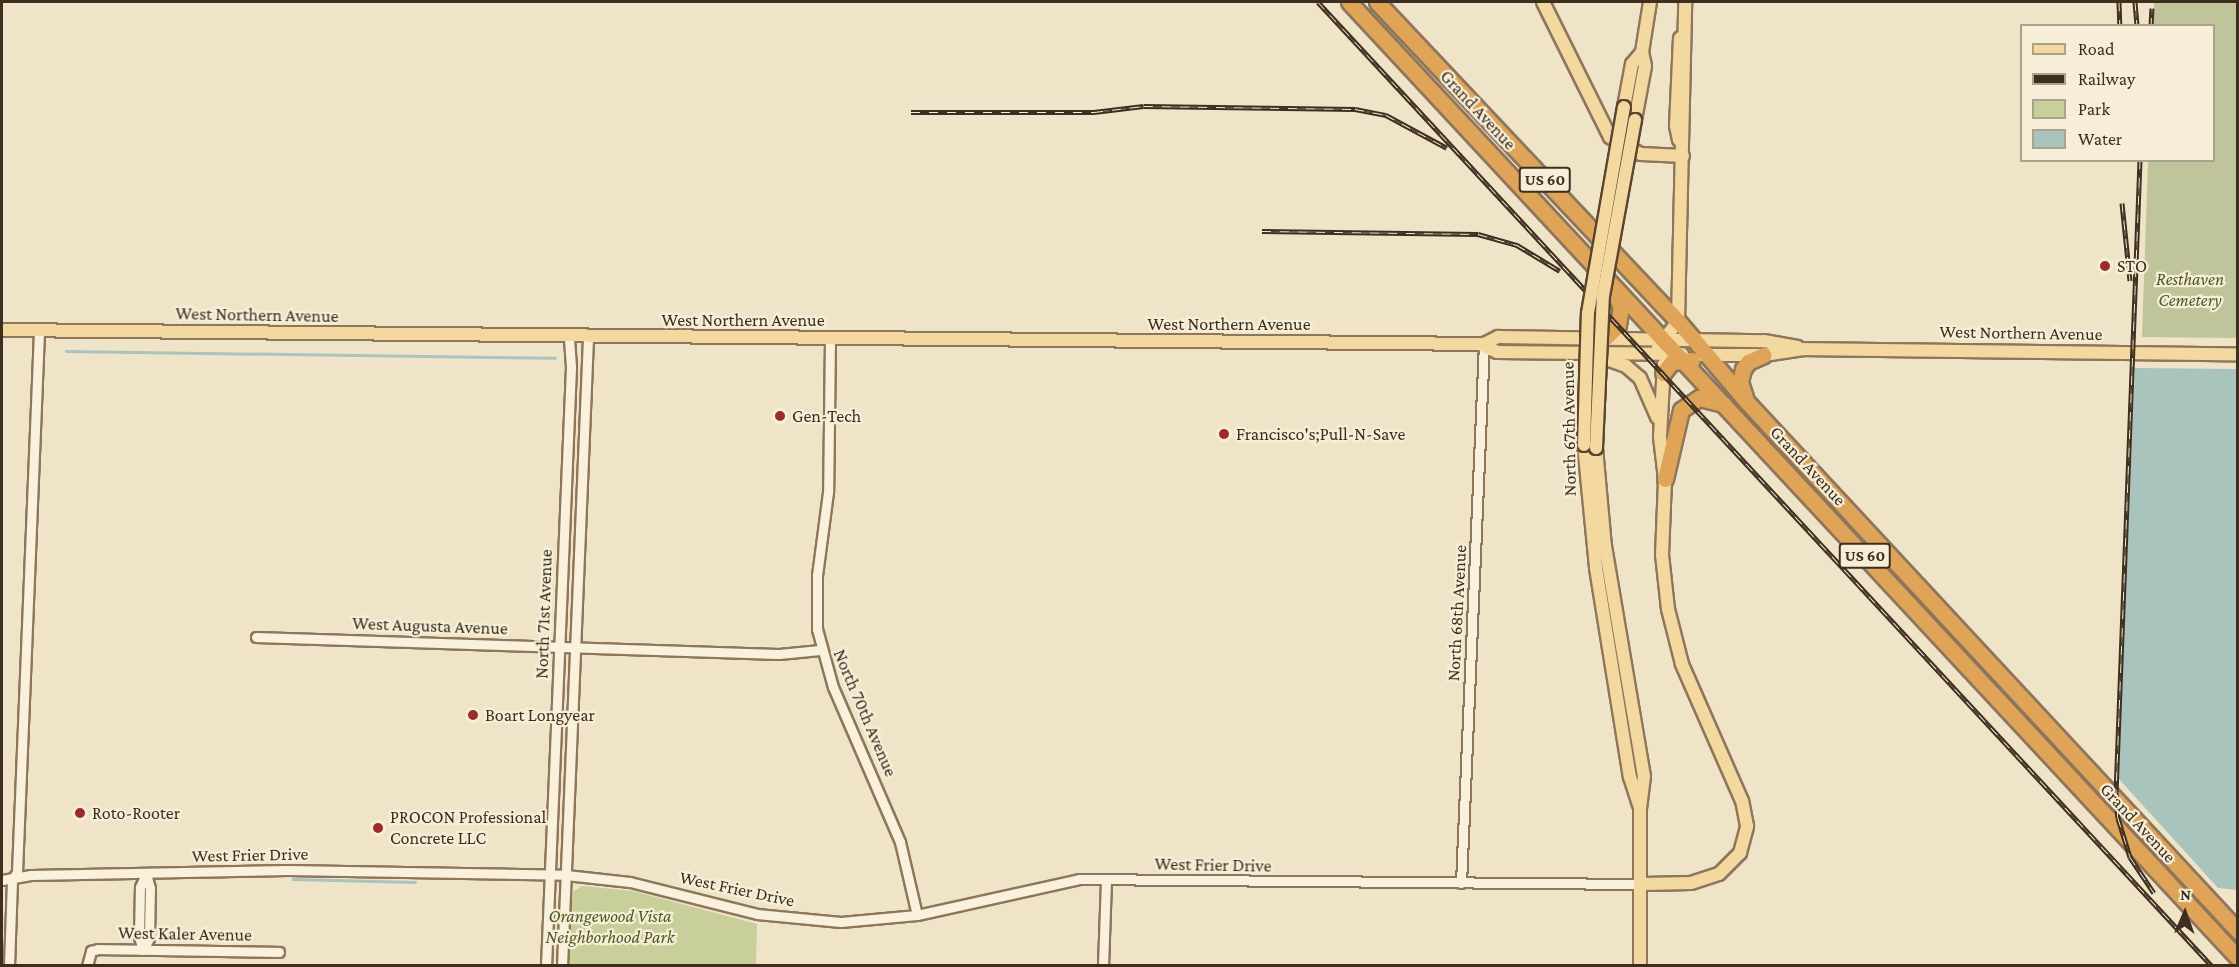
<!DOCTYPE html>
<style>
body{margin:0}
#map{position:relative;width:2239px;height:967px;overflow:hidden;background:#f0e4c8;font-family:"Crimson Pro",serif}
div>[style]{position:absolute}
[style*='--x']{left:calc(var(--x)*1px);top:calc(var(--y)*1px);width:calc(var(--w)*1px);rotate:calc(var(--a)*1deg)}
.green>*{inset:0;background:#c9cf9b}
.cemetery>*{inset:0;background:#bfc49a}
.water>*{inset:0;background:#a9c4bc}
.stream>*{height:3px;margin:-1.5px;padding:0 1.5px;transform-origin:1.5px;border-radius:1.5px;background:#a9c4bc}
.roads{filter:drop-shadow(2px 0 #8d765c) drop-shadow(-2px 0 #8d765c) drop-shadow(0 2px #8d765c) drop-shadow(0 -2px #8d765c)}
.minor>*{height:9px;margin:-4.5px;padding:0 4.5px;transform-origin:4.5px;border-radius:4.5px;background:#faf1dc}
.major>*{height:12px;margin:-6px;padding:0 6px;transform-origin:6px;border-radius:6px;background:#f3d9a0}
.highway>*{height:15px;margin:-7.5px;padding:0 7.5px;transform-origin:7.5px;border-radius:7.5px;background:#e0a458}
.rail>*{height:5px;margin-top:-2.5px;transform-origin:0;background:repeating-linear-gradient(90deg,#f7eed8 0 9px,#3d2e20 0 18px);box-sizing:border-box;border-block:2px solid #3d2e20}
.bridges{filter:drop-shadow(2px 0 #5b4430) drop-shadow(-2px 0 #5b4430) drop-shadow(0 2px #5b4430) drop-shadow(0 -2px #5b4430)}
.major-bridge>*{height:12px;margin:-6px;padding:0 6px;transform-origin:6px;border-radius:6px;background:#f3d9a0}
.dots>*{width:16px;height:16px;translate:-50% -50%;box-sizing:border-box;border:3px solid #f7eed8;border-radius:50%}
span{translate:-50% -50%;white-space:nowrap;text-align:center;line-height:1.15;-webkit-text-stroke:4.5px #f7eed8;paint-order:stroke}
.shield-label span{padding:2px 4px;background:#f7eed8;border:2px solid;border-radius:4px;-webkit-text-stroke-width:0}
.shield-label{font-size:16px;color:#3d2e20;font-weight:700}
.street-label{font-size:18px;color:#3d2e20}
.poi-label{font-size:18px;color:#3d2e20}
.left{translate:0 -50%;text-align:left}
.park-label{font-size:18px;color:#4d5a26;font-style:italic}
.frame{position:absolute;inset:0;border:3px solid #3d2e20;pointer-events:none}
.legend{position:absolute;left:2020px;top:24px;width:195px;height:138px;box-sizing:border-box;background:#f7eed8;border:2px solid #ada18e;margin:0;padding:8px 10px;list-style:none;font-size:18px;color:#3d2e20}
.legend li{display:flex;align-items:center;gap:12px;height:30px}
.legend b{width:30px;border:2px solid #ada18e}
.north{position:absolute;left:2155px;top:883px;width:60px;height:60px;-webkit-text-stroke:4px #f7eed8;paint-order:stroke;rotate:2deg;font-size:16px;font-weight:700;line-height:24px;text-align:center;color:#3d2e20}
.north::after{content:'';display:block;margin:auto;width:21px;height:27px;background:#3d2e20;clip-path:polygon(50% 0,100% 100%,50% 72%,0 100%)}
</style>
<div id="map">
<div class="green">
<i style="clip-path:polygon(582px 886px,633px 891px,757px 924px,756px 965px,567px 965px,571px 893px)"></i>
</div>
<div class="cemetery">
<i style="clip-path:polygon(2154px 2px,2237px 2px,2237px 338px,2142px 337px,2148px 161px,2214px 160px,2214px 26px,2153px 25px)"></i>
</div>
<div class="water">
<i style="clip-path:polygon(2135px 368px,2237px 369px,2237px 890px,2218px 888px,2118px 778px)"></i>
</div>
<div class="stream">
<i style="--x:66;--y:351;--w:489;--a:0.8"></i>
<i style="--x:293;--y:879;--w:122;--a:1.4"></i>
</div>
<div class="roads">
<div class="minor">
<i style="--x:830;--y:339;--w:153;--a:90.7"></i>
<i style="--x:828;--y:492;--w:84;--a:97.5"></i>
<i style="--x:817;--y:575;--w:54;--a:90"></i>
<i style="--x:817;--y:629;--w:60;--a:74.6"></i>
<i style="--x:833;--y:687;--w:169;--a:66.6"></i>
<i style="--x:900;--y:842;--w:75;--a:76.9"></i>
<i style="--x:256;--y:637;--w:523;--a:1.86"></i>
<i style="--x:779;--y:654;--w:41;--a:-5.6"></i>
<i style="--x:2;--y:880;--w:29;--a:-10"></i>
<i style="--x:31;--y:875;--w:256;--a:-1.1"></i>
<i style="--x:287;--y:870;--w:279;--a:1"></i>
<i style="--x:566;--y:875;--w:64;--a:6.2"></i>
<i style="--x:630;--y:882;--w:131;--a:14.1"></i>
<i style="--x:757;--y:914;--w:84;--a:5.4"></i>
<i style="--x:841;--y:922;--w:76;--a:-5.3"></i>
<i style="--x:917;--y:915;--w:166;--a:-12.5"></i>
<i style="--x:1079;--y:879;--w:564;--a:0.51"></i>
<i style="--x:1461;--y:883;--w:539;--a:-87.56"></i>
<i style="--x:143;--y:950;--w:14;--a:-107"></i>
<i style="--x:139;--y:937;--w:50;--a:-88.9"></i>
<i style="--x:140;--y:887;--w:14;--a:-65"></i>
<i style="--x:143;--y:950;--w:13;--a:-63"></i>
<i style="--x:149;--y:938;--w:50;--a:-88.9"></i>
<i style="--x:150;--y:888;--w:15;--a:-106"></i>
<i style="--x:9;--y:966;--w:86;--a:-88"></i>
<i style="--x:12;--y:880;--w:9;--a:-58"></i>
<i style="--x:17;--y:872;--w:541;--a:-87.67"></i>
<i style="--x:87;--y:966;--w:16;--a:-75"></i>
<i style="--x:91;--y:951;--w:7;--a:-16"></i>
<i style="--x:98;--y:949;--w:181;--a:0.9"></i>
<i style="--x:546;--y:966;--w:600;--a:-87.61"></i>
<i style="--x:571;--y:367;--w:30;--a:-94"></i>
<i style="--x:562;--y:966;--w:630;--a:-87.63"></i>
<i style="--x:1103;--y:966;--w:86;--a:-88"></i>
</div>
<div class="major">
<i style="--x:1543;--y:2;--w:151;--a:63.6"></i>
<i style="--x:1610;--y:137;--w:35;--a:29"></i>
<i style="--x:1641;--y:154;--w:42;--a:2.7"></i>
<i style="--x:1624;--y:107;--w:44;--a:-79.5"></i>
<i style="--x:1632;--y:64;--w:16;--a:-50"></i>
<i style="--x:1635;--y:120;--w:55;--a:-79.5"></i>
<i style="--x:1645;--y:66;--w:14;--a:-102"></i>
<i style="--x:1642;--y:52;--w:51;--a:-80.9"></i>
<i style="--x:1679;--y:140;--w:14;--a:-102"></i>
<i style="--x:1676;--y:126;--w:88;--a:-87.4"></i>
<i style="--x:2;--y:330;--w:1478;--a:0.54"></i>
<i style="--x:1480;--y:344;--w:19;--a:25"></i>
<i style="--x:1497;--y:352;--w:185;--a:0.6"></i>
<i style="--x:1484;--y:344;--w:16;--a:-27"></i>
<i style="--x:1498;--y:337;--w:266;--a:0.9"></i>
<i style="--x:1764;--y:341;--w:34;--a:10"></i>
<i style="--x:1658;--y:347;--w:33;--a:-52"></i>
<i style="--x:1678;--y:321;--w:319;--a:-88.7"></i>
<i style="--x:1702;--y:355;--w:62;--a:0"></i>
<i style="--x:1764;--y:355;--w:40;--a:-8.5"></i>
<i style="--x:1804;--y:349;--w:434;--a:0.7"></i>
<i style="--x:1601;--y:357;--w:27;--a:20"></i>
<i style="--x:1626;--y:366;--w:18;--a:41"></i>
<i style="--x:1640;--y:378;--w:43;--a:66.4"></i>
<i style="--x:1584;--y:445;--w:124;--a:84.4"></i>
<i style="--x:1596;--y:568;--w:212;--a:80.8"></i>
<i style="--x:1630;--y:777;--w:29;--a:72"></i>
<i style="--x:1596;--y:448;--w:98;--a:84.8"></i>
<i style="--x:1605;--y:546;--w:233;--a:80.4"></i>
<i style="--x:1644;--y:776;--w:31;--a:97"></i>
<i style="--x:1640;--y:807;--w:159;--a:90"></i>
<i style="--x:1643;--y:884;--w:48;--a:-1.2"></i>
<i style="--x:1691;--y:883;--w:29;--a:-18"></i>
<i style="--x:1719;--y:874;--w:30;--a:-45"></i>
<i style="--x:1740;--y:853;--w:28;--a:-75"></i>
<i style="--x:1747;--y:826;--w:25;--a:-101"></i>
<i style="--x:1742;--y:801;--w:150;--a:-113.7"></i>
<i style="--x:1682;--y:664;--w:57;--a:-104.3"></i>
<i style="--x:1668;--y:609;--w:54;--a:-96.3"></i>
<i style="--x:1662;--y:555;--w:76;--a:-87.7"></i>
<i style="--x:1665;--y:479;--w:42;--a:-96.8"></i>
<i style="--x:1660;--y:437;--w:73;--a:-86.9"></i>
</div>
<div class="highway">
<i style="--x:1349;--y:2;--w:1305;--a:47.08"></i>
<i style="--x:1377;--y:2;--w:439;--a:46.7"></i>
<i style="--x:1678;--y:321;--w:106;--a:49.6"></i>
<i style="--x:1747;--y:402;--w:722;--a:47.13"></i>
<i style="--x:1594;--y:339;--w:12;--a:-9"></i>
<i style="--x:1606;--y:337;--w:17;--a:-45"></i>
<i style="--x:1618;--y:325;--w:18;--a:-81"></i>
<i style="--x:1621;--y:307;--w:19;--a:-115"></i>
<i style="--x:1663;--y:373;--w:14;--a:-51"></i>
<i style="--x:1672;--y:362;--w:20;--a:-6"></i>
<i style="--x:1745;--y:397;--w:16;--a:-108"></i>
<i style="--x:1740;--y:382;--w:13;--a:-77"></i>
<i style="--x:1743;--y:369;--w:9;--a:-54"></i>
<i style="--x:1748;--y:362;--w:17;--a:-24"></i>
<i style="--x:1665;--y:479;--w:71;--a:-76.9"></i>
<i style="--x:1681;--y:410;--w:22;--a:-34"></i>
<i style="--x:1699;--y:398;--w:25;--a:14"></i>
</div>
</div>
<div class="rail">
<i style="--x:1318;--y:2;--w:1315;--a:47.16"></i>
<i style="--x:2119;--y:2;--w:24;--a:88"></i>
<i style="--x:2135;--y:2;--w:24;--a:85"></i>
<i style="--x:2151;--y:26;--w:18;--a:-87"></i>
<i style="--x:911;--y:112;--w:183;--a:0"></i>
<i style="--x:1094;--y:112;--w:50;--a:-6.8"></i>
<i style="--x:1144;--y:106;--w:211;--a:0.8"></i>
<i style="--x:1355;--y:109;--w:32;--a:11"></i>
<i style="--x:1386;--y:115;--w:69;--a:28.4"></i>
<i style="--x:2140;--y:160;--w:632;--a:92.17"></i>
<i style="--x:2116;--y:792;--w:26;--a:86"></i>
<i style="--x:2118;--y:818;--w:41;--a:72.9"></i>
<i style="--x:2130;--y:857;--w:43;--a:56.3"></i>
<i style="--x:2122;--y:203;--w:78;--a:84.1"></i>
<i style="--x:1262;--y:231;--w:216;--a:0.8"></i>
<i style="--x:1478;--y:234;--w:41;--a:15.8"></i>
<i style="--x:1517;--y:245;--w:50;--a:31.2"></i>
</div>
<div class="bridges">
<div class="major-bridge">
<i style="--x:1584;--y:445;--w:132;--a:-88.3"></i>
<i style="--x:1588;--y:313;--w:209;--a:-80.1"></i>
<i style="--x:1596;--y:448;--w:152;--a:-87.4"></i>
<i style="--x:1603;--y:296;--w:179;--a:-79.7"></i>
</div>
</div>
<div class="dots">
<i style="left:2105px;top:266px;background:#9e2a2b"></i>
<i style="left:780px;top:416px;background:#9e2a2b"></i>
<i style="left:1224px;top:434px;background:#9e2a2b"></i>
<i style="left:473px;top:715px;background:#9e2a2b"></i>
<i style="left:80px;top:813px;background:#9e2a2b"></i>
<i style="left:378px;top:828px;background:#9e2a2b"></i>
</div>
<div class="shield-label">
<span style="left:1545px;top:180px">US 60</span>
<span style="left:1865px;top:556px">US 60</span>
</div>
<div class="street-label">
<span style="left:1478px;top:110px;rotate:47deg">Grand Avenue</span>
<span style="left:257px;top:315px;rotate:1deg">West Northern Avenue</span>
<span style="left:743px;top:320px">West Northern Avenue</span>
<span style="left:1229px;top:324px">West Northern Avenue</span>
<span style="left:2021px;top:333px;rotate:1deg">West Northern Avenue</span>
<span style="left:1569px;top:429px;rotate:-91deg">North 67th Avenue</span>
<span style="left:1808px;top:466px;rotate:47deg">Grand Avenue</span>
<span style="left:1457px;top:613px;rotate:-87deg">North 68th Avenue</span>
<span style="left:544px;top:614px;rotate:-88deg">North 71st Avenue</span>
<span style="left:430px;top:626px;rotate:2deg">West Augusta Avenue</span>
<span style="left:865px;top:713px;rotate:67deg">North 70th Avenue</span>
<span style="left:2138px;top:823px;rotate:47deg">Grand Avenue</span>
<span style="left:250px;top:855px;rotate:-1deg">West Frier Drive</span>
<span style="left:1213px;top:865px;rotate:1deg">West Frier Drive</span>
<span style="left:737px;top:889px;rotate:12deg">West Frier Drive</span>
<span style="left:185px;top:934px;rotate:1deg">West Kaler Avenue</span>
</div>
<div class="poi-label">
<span class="left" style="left:2117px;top:266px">STO</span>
<span class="left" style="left:792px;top:416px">Gen-Tech</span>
<span class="left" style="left:1236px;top:434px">Francisco's;Pull-N-Save</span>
<span class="left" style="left:485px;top:715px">Boart Longyear</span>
<span class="left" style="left:92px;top:813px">Roto-Rooter</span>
<span class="left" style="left:390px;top:828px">PROCON Professional<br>Concrete LLC</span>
</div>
<div class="park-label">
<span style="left:2190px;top:290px">Resthaven<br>Cemetery</span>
<span style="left:610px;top:927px">Orangewood Vista<br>Neighborhood Park</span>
</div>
<div class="frame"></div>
<ul class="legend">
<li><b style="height:8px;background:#f3d9a0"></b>Road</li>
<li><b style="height:8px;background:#3d2e20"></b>Railway</li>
<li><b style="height:16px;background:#c9cf9b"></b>Park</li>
<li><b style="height:16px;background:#a9c4bc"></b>Water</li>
</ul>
<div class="north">N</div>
</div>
